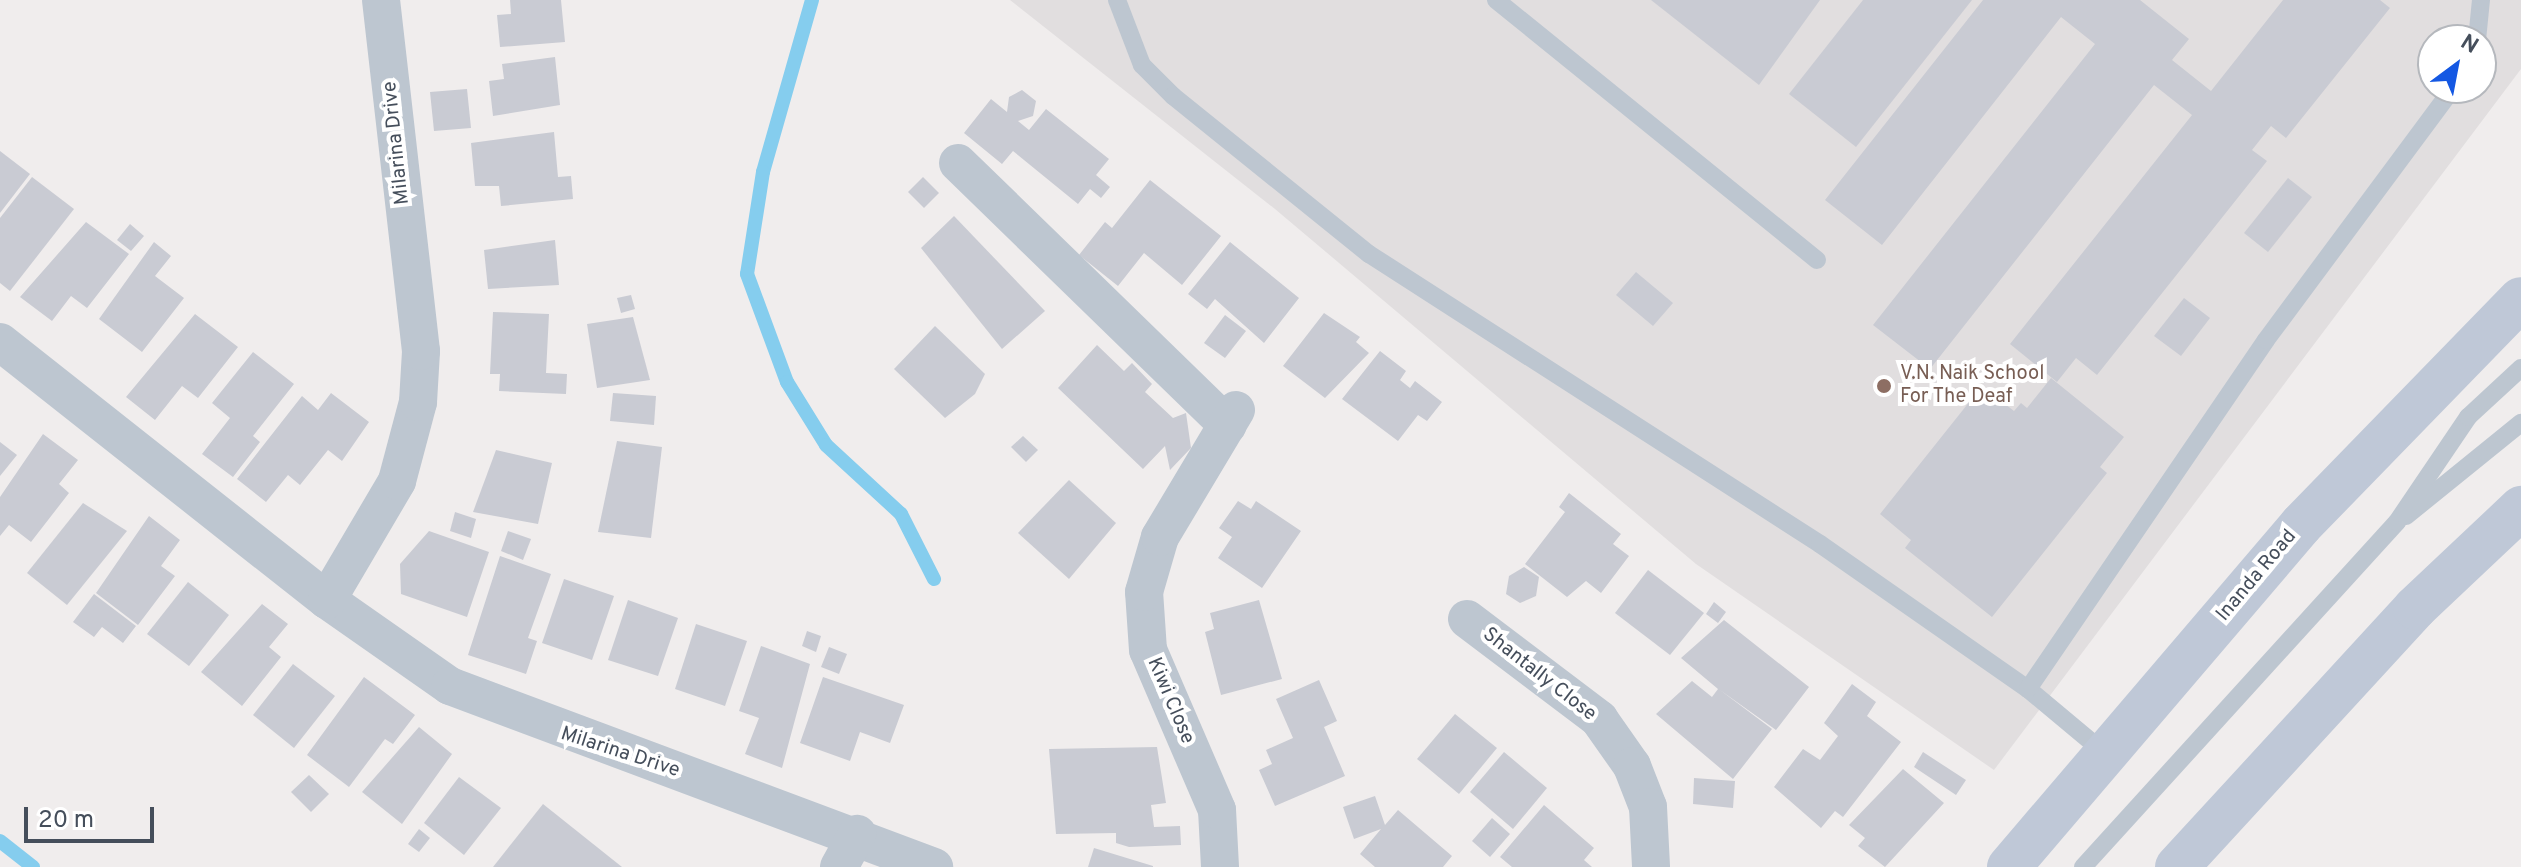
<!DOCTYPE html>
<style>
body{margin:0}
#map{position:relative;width:2521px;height:867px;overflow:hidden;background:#f0eded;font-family:Overpass,sans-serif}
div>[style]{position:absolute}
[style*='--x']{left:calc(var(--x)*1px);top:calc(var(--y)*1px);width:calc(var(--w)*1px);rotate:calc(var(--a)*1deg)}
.education>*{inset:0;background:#e1dedf}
.stream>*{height:14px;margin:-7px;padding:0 7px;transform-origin:7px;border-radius:7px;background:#85cdee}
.building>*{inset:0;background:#c9cbd3}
.lane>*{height:18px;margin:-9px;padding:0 9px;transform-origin:9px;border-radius:9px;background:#bdc6d0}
.street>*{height:38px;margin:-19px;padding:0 19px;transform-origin:19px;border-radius:19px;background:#bdc6d0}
.secondary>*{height:44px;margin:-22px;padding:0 22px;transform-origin:22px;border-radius:22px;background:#bfc8d7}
.dots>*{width:22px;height:22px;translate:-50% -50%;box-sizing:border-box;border:4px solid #fff;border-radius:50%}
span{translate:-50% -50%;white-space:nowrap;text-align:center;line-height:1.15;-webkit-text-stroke:8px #fff;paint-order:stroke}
.street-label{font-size:20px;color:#454e5b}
.education-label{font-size:20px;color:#785e54}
.left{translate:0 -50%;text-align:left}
.north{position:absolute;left:2417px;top:24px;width:80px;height:80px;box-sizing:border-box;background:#fff;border:2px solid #b5b8bd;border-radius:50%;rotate:32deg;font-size:22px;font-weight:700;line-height:32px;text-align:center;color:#454e5b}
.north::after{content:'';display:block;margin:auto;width:28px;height:36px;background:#1458e3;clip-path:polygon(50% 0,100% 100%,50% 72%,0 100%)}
.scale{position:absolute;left:24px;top:807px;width:130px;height:36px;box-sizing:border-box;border:4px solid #454e5b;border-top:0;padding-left:10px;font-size:24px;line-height:28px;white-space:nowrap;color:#454e5b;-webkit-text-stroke:6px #fff;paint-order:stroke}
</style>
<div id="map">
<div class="education">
<i style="clip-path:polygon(evenodd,1010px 0,2521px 0,2521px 69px,1994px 770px,1696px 564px,1275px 209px,1010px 0,2433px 40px,2481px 40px,2481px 88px,2433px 88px,2433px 40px)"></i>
</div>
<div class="stream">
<i style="--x:812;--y:0;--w:179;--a:105.9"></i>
<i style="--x:763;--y:172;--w:103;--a:98.9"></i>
<i style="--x:747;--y:274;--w:115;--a:69.7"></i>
<i style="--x:787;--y:382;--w:74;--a:58.2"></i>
<i style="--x:826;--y:445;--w:102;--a:42.6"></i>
<i style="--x:901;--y:514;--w:73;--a:63.1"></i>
<i style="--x:0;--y:841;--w:42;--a:38.2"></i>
</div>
<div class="building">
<i style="clip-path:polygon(510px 0,561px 0,565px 42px,500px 47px,497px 15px,511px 14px)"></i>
<i style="clip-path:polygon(1651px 0,1820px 0,1759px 85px)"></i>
<i style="clip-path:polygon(1863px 0,1972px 0,1856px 147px,1789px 94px)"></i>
<i style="clip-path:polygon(1983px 0,2140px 0,2189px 39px,2172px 60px,2211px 91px,2283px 0,2380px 0,2390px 8px,2286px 138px,2271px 126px,2252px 150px,2267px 161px,2097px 375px,2076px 358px,2057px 382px,2010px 344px,2192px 115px,2154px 85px,1930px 369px,1873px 325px,2095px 44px,2061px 17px,1882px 245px,1825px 200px)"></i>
<i style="clip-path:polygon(555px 57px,560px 105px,493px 116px,489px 81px,504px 79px,502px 64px)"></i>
<i style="clip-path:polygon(467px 89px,471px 128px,434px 131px,430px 92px)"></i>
<i style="clip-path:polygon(1022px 90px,1036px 101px,1033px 116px,1018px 121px,1029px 130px,1046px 109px,1109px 159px,1096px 175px,1110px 187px,1101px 198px,1090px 189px,1078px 204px,1013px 151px,1002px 164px,964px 133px,991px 99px,1007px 112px,1009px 97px)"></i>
<i style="clip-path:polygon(554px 132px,558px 177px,571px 176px,573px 199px,501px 206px,499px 186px,475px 186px,471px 143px)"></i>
<i style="clip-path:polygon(0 151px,30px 174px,0 213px)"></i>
<i style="clip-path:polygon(32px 177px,74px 209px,10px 291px,0 283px,0 218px)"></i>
<i style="clip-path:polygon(923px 177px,939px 193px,924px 208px,908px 192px)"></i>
<i style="clip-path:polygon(2288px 178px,2312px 197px,2268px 252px,2244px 233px)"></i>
<i style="clip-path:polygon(1150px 180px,1221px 236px,1182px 285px,1144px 253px,1118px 286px,1079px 255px,1105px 222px,1112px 228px)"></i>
<i style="clip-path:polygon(954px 216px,1045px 311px,1002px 349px,921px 248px)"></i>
<i style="clip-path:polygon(86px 222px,129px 254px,87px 308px,71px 296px,52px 321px,20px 297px)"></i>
<i style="clip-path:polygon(130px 224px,144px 236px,131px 251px,117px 240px)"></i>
<i style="clip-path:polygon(555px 240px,559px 285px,488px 289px,484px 250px)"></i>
<i style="clip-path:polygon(154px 242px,171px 256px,155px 276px,184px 298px,142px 352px,99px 319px)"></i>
<i style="clip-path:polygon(1230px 242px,1299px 298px,1264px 343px,1215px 299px,1207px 309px,1188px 294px)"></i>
<i style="clip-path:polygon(1636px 272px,1673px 303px,1653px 326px,1616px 295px)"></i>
<i style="clip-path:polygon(631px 295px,635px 309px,621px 313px,617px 298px)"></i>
<i style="clip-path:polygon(2184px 298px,2210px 318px,2181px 356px,2154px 336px)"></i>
<i style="clip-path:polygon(493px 312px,549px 314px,546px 373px,567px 374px,566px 394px,499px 391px,500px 374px,490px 374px)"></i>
<i style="clip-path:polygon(1324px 313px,1360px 337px,1356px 342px,1369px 353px,1325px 398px,1283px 366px)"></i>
<i style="clip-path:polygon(195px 314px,238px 347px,198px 398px,182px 386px,155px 420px,126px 397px)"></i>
<i style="clip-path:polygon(1225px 315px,1246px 331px,1225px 358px,1204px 343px)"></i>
<i style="clip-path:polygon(633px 317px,650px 380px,597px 388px,587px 324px)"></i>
<i style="clip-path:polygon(935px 326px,985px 374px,975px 394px,945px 418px,894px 369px)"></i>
<i style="clip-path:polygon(1097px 345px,1124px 371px,1132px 363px,1152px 384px,1145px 392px,1173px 418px,1186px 413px,1191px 448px,1170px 470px,1165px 446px,1143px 469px,1058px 388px)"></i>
<i style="clip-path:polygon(1380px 351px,1406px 371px,1400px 380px,1410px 388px,1415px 381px,1442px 402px,1427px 421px,1418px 415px,1398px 441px,1342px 399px)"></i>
<i style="clip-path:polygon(253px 352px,294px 384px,253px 436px,260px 442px,233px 477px,202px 454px,230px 418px,212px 403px)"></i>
<i style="clip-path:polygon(2051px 378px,2124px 437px,2100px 467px,2107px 473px,1992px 617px,1905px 548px,1911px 540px,1880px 514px,1982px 386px,2014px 411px,2021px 403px,2027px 408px)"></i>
<i style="clip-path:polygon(331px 393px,369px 422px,342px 461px,328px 450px,300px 485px,288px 475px,266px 502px,237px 479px,302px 396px,318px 410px)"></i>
<i style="clip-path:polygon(613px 393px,656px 396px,654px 425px,610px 421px)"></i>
<i style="clip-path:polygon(43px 434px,78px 460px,59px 484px,69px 493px,31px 542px,9px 525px,0 536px,0 497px)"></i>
<i style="clip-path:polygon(1023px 436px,1038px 450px,1026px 462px,1011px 447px)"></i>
<i style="clip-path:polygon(617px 441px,662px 447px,651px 538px,598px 532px)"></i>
<i style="clip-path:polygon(0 442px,17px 455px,0 476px)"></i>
<i style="clip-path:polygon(496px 450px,552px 463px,538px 524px,473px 512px)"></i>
<i style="clip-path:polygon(1069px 480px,1116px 523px,1069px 579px,1018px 533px)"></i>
<i style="clip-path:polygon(1569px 493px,1621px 534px,1613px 544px,1629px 556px,1601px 593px,1586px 581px,1567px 597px,1525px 564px,1565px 512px,1559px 507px)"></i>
<i style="clip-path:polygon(1238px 501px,1251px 509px,1256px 501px,1301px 531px,1262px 588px,1218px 558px,1232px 537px,1219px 528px)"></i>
<i style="clip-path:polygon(83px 503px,127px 531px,67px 605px,27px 573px)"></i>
<i style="clip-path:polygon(455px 512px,476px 519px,471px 538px,450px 531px)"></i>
<i style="clip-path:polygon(149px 516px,180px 540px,161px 566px,175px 576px,138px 625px,96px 593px)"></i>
<i style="clip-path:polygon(429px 531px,489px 552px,467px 617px,401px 594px,400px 564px)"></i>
<i style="clip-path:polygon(508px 531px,531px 539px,523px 560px,501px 551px)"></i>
<i style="clip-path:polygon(500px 556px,551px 574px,528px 638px,537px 641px,526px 674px,468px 655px)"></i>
<i style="clip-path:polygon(1524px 567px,1539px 577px,1536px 596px,1520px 603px,1506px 594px,1509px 576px)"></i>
<i style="clip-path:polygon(1648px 570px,1704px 613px,1670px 655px,1615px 613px)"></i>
<i style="clip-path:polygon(564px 579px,614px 596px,592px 660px,542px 643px)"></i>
<i style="clip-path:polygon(188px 582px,229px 615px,189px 666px,147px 634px)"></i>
<i style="clip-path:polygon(94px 594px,136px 626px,123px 643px,102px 627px,94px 637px,73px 622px)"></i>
<i style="clip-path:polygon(628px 600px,678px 618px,658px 676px,608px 660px)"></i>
<i style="clip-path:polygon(1259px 600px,1282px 679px,1221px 695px,1205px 632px,1214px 629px,1210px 613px)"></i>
<i style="clip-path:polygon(1714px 602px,1726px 612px,1718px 623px,1706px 614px)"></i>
<i style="clip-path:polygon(262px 604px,288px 624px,269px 647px,281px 657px,242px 706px,201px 672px)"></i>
<i style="clip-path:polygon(1724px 620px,1809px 687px,1776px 730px,1720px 690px,1772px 729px,1733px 779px,1656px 714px,1692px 681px,1712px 697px,1718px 689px,1681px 658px)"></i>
<i style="clip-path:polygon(696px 624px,747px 641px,725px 706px,675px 689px)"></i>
<i style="clip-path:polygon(807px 631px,821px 636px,816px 652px,802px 646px)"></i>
<i style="clip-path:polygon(761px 646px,810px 664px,782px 768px,745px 754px,759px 718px,739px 711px)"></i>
<i style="clip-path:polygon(829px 647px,847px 654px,839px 674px,821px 667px)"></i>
<i style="clip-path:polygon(293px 664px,335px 696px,294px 748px,253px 715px)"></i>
<i style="clip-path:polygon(364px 677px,415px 715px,393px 744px,385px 739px,349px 787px,307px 755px)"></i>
<i style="clip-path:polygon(823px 677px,904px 705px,890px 743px,860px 732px,850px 761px,800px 743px)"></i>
<i style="clip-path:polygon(1319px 680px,1337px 721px,1324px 727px,1345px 776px,1275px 806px,1259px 770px,1272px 764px,1266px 750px,1293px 738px,1276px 699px)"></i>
<i style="clip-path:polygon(1852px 684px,1876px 702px,1867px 716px,1901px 742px,1843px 817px,1835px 811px,1821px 828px,1774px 787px,1803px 749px,1820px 760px,1838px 736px,1824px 723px)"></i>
<i style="clip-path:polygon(1455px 714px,1497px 748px,1459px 794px,1417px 759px)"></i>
<i style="clip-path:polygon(419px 727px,452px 754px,402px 824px,362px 792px)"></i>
<i style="clip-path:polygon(1157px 747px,1166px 803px,1151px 805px,1154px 827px,1180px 826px,1181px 845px,1129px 847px,1116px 843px,1116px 833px,1056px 834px,1049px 749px)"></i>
<i style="clip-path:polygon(1504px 752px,1547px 788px,1513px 829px,1470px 792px)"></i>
<i style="clip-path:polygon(1923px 752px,1966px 780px,1956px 795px,1914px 767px)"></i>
<i style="clip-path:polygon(1903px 769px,1944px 803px,1885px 867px,1858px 846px,1865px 838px,1849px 825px)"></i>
<i style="clip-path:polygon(309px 775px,329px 794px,311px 812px,291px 792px)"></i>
<i style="clip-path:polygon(459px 777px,501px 808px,464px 855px,424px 823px)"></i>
<i style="clip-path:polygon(1694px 778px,1735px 781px,1733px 808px,1693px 804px)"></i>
<i style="clip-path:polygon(1375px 796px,1385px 825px,1398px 810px,1452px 856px,1443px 867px,1375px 867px,1360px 854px,1381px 829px,1354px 839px,1343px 807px)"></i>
<i style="clip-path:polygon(543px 804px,622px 867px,493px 867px)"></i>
<i style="clip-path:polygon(1544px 805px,1594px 848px,1584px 860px,1592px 867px,1512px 867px,1500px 857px)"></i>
<i style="clip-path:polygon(1492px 818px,1510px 834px,1490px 857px,1472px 841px)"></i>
<i style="clip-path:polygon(419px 829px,430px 838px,419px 852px,408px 844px)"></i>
<i style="clip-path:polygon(1094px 848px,1153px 866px,1153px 867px,1088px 867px)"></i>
</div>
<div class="lane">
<i style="--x:1117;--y:0;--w:70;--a:69"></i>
<i style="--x:1142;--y:65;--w:44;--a:45"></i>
<i style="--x:1173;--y:96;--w:252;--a:38.9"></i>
<i style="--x:1369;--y:254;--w:536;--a:32.74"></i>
<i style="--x:1820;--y:544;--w:254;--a:34.9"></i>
<i style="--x:2028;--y:689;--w:102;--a:39.8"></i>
<i style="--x:1496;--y:0;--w:413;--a:39"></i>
<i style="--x:2477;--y:40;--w:40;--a:-84.3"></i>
<i style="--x:2406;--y:516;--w:148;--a:-39"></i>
<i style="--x:2028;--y:689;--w:422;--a:-55.7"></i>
<i style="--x:2266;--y:340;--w:314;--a:-53.4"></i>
<i style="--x:2083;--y:867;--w:466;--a:-47.7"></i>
<i style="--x:2397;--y:522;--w:127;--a:-55.9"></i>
<i style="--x:2468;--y:417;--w:72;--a:-42.8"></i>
</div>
<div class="street">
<i style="--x:958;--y:163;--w:376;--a:44.2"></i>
<i style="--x:0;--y:342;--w:417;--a:38.3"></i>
<i style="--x:327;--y:600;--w:150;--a:35"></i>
<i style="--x:450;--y:686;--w:517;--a:20.5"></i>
<i style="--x:327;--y:600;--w:138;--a:-59.5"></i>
<i style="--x:397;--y:481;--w:82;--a:-75.1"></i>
<i style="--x:418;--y:402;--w:51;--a:-86.6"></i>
<i style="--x:421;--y:351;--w:353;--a:-96.5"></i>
<i style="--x:1467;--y:619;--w:166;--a:37.1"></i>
<i style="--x:1599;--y:719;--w:57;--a:54.9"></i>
<i style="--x:1632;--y:766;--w:44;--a:68.7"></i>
<i style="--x:1648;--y:807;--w:60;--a:87.1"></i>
<i style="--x:839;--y:867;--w:38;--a:-61"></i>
<i style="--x:1220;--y:867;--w:57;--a:-93"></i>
<i style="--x:1217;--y:810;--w:174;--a:-113.3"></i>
<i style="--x:1148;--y:650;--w:58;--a:-93.9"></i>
<i style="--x:1144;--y:592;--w:57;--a:-73.8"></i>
<i style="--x:1160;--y:537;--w:148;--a:-59.1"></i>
</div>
<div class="secondary">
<i style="--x:2009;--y:867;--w:450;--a:-49.5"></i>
<i style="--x:2301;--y:525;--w:315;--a:-45.8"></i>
<i style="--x:2177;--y:867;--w:352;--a:-47.4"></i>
<i style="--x:2415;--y:608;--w:146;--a:-43.3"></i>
</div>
<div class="dots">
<i style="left:1884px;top:386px;background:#8d6e63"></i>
</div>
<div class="street-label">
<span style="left:397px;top:143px;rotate:-96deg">Milarina Drive</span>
<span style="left:2257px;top:576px;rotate:-50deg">Inanda Road</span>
<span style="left:1539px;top:675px;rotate:38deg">Shantally Close</span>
<span style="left:1170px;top:701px;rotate:67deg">Kiwi Close</span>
<span style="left:620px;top:753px;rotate:18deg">Milarina Drive</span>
</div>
<div class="education-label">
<span class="left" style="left:1900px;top:386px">V.N. Naik School<br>For The Deaf</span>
</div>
<div class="north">N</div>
<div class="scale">20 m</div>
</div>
